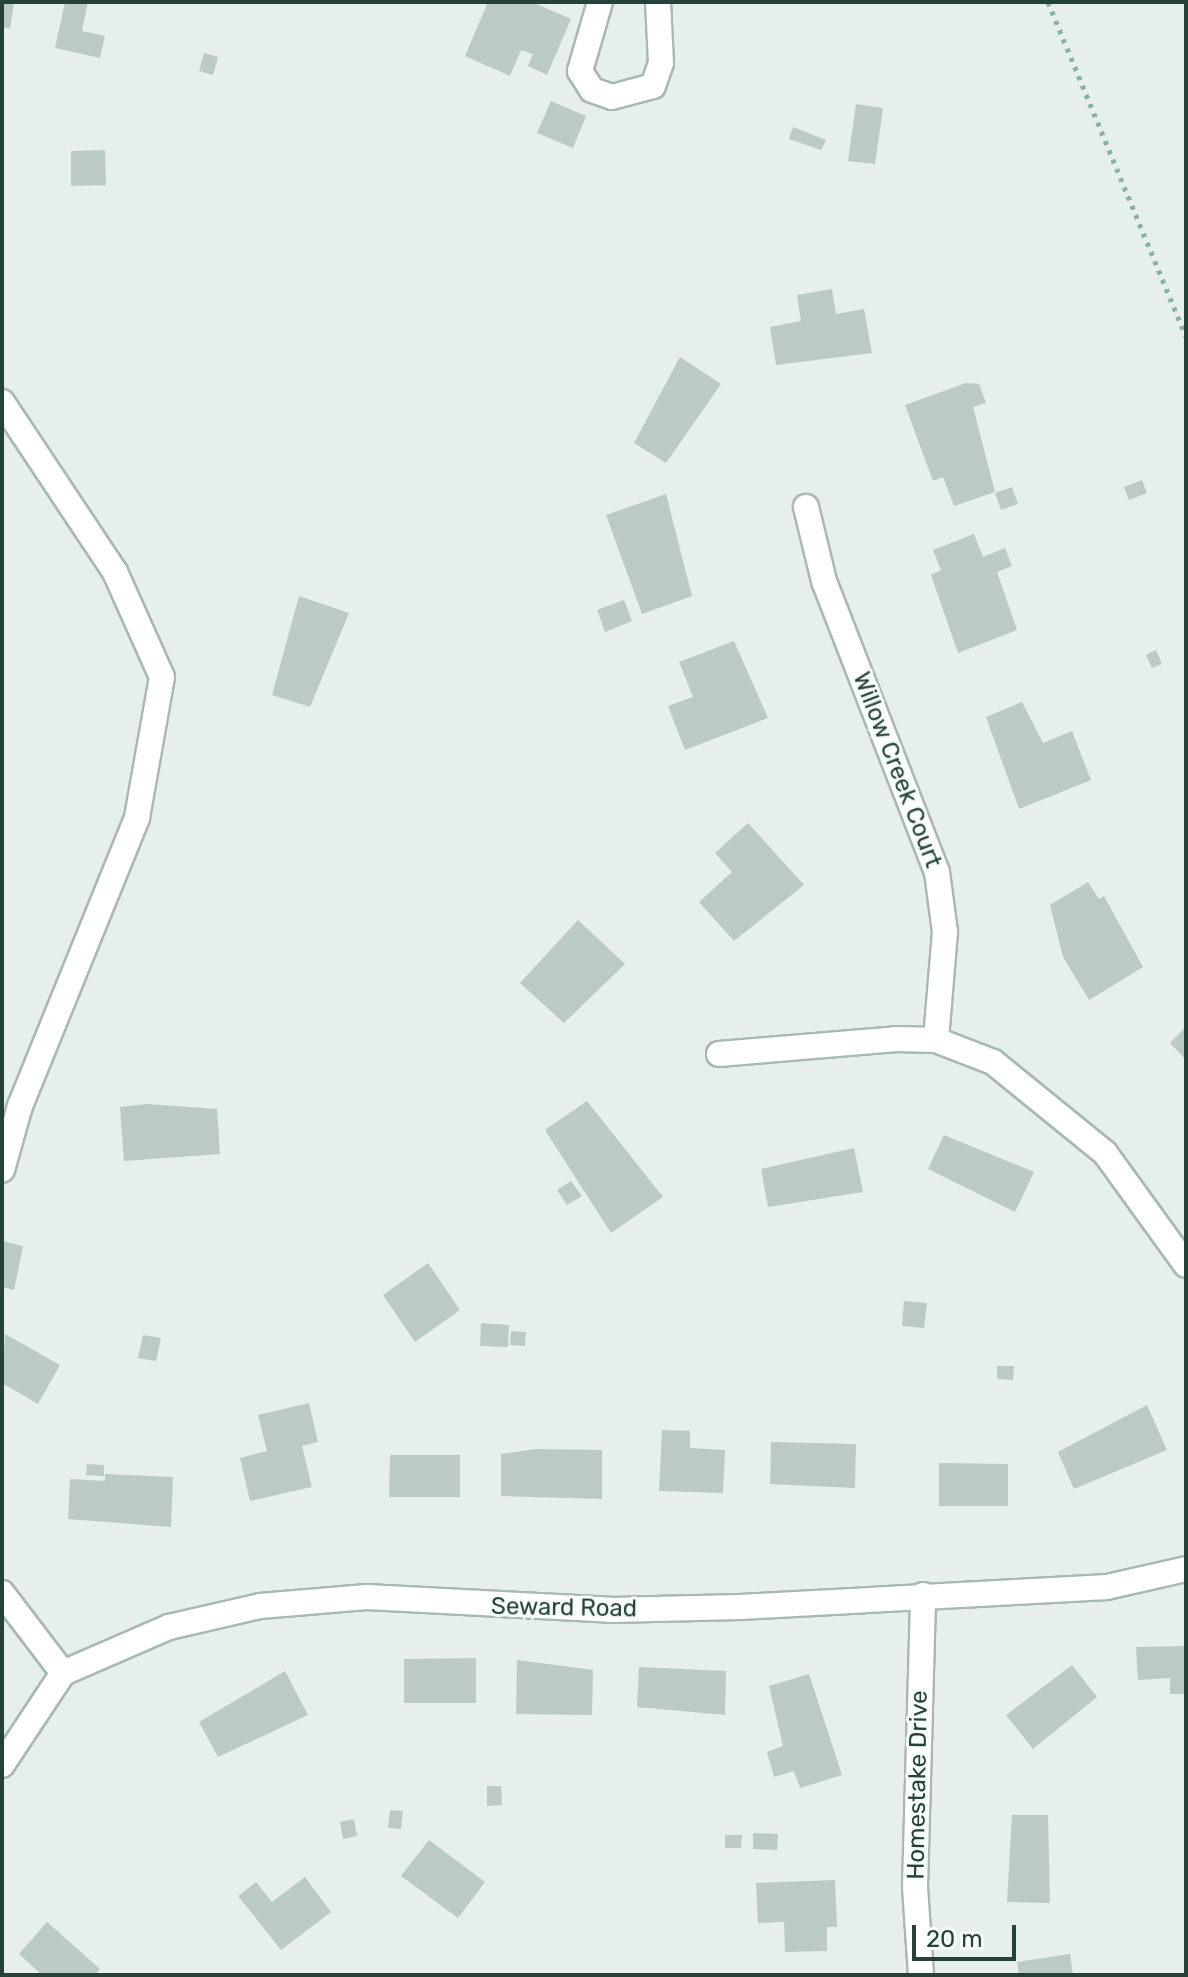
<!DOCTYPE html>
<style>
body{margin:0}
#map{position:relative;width:1188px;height:1977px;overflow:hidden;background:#e6efeb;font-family:Rubik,sans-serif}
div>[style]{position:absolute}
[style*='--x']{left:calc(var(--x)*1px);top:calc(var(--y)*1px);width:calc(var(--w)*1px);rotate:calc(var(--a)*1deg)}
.building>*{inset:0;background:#bbcac4}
.path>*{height:5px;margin-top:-2.5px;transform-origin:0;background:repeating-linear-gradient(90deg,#86b3a5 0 4px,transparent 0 10px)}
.roads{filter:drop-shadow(2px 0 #a8b8b2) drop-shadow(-2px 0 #a8b8b2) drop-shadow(0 2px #a8b8b2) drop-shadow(0 -2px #a8b8b2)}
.minor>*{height:24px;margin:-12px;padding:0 12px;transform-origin:12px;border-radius:12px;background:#fff}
span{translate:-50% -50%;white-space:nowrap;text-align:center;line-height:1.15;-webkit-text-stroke:6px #f7fbf9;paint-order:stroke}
.street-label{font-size:24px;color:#24423a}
.frame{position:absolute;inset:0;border:4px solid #24423a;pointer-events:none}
.scale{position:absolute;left:912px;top:1925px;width:104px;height:36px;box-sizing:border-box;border:4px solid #24423a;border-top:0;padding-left:10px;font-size:24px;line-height:28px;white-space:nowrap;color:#24423a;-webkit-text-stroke:6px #f7fbf9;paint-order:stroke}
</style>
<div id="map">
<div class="building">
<i style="clip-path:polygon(2px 2px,14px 2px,10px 29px,2px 27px)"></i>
<i style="clip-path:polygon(65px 2px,88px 2px,82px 31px,105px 36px,100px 58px,55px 48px)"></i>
<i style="clip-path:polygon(488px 2px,532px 2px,571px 19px,547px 75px,528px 66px,533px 54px,521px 50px,510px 76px,465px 56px)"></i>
<i style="clip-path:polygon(204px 53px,218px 57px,213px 75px,199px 71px)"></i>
<i style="clip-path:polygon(551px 101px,586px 116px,573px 148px,537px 133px)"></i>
<i style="clip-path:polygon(856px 104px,883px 108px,875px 164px,848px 161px)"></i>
<i style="clip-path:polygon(793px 127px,826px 140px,821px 150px,789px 139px)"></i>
<i style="clip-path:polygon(105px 150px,106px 185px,71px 186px,71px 151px)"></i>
<i style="clip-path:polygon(832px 289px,836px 314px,864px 309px,872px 353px,776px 365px,770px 327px,801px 321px,797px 295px)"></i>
<i style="clip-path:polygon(680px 357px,721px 384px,666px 463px,634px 443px)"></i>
<i style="clip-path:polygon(966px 383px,979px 384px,986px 403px,973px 407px,995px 492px,954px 506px,943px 477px,933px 481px,905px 405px)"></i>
<i style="clip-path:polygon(1142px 480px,1147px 493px,1129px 500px,1124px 487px)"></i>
<i style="clip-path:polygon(1012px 487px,1018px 504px,1001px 510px,995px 493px)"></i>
<i style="clip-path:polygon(666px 494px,692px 596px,642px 614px,606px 515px)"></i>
<i style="clip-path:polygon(974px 534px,983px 557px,1005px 548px,1012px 566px,997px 572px,1017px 630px,958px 653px,931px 575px,941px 570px,933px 550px)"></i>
<i style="clip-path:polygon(299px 596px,349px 613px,310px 707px,272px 695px)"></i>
<i style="clip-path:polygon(624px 600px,632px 621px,605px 632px,597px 610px)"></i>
<i style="clip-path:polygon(734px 641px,768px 718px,685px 750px,668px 706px,693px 697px,679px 662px)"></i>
<i style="clip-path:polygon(1156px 650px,1162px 664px,1152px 668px,1146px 655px)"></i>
<i style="clip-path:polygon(1022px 702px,1043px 743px,1072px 731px,1091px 780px,1019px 809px,986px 717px)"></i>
<i style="clip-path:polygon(748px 823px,804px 885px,734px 941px,699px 902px,732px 872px,715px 853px)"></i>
<i style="clip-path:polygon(1088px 882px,1099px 899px,1104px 896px,1143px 967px,1089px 1000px,1063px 957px,1050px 905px)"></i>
<i style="clip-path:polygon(578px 920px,625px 964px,564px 1023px,520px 983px)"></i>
<i style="clip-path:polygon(1186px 1027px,1186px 1060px,1170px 1043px)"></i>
<i style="clip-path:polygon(587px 1101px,663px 1197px,611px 1233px,545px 1130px)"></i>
<i style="clip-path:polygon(147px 1104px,217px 1109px,220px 1154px,124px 1161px,120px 1107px)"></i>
<i style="clip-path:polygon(944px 1135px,1034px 1172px,1015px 1212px,928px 1169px)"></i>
<i style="clip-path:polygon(854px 1148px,863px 1192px,768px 1207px,761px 1169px)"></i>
<i style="clip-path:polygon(571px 1181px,582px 1196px,567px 1205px,557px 1190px)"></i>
<i style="clip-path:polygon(2px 1241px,23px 1246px,14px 1290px,2px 1287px)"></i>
<i style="clip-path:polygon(428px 1263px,460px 1310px,415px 1342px,383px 1295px)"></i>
<i style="clip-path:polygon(904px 1301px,927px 1303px,924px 1328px,902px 1326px)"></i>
<i style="clip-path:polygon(481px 1323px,509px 1325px,508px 1347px,480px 1346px)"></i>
<i style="clip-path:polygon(511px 1331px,526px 1332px,525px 1346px,510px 1345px)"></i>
<i style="clip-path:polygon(5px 1334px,60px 1365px,38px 1404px,2px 1383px)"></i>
<i style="clip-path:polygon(143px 1335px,161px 1338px,156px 1361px,138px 1358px)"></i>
<i style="clip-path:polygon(997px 1366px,1014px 1366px,1013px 1380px,997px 1379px)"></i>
<i style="clip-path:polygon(309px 1403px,318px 1442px,302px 1446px,312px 1487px,250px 1501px,240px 1458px,267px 1451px,258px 1415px)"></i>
<i style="clip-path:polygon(1147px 1405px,1167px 1450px,1074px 1489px,1058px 1452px)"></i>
<i style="clip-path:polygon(662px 1430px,690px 1431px,690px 1448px,725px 1450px,723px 1493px,659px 1491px)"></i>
<i style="clip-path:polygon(771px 1442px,856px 1444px,855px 1488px,770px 1484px)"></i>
<i style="clip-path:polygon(535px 1449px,602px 1450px,602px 1499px,501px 1496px,501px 1454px)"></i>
<i style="clip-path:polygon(390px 1455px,460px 1455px,460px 1497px,389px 1497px)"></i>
<i style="clip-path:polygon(939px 1463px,1008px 1464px,1008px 1506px,939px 1506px)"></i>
<i style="clip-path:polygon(87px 1464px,104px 1465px,104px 1476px,86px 1475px)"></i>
<i style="clip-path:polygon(105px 1474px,173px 1477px,171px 1527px,68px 1519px,70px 1479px,105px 1481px)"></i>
<i style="clip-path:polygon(1186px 1646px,1186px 1694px,1170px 1694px,1170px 1678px,1138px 1680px,1136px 1647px)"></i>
<i style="clip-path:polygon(476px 1658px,476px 1703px,404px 1703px,404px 1659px)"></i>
<i style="clip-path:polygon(517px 1660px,593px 1670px,592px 1715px,516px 1714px)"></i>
<i style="clip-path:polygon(1072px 1665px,1097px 1697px,1033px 1749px,1006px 1715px)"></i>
<i style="clip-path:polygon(639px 1667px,726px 1671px,725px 1715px,637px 1707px)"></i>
<i style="clip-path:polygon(285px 1671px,308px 1715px,218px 1757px,199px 1722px)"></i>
<i style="clip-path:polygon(809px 1674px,842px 1775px,800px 1788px,794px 1771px,774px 1777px,767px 1752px,783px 1746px,769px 1686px)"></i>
<i style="clip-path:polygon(487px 1786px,501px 1786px,502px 1805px,487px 1806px)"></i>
<i style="clip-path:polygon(390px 1810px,403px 1811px,401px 1829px,388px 1828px)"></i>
<i style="clip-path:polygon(1012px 1815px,1048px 1815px,1050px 1903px,1007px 1902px)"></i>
<i style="clip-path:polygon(354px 1819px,357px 1836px,343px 1839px,340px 1822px)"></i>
<i style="clip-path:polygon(753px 1833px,778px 1834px,777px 1850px,753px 1849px)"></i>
<i style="clip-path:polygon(725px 1835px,742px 1835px,741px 1848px,725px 1848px)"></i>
<i style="clip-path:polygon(429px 1840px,485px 1882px,458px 1918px,401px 1876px)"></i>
<i style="clip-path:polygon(305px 1877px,331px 1912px,281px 1950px,238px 1896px,256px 1882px,272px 1902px)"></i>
<i style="clip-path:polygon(835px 1880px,837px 1927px,827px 1927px,827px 1951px,785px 1952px,784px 1922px,758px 1923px,756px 1883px)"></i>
<i style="clip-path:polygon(47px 1922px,100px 1969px,95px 1975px,42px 1975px,19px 1954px)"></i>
<i style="clip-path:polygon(1070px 1954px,1073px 1975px,1019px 1975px,1017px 1962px)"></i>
</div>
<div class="path">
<i style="--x:1048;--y:2;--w:361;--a:67.6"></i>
</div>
<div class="roads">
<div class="minor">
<i style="--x:600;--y:2;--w:72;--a:106.2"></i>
<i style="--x:580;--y:71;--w:22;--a:58"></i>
<i style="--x:592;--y:90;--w:21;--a:19"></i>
<i style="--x:612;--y:97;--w:42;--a:-15"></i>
<i style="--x:653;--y:86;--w:24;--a:-71"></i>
<i style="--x:661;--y:63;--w:61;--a:-92.8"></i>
<i style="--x:2;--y:402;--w:204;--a:56.4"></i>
<i style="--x:115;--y:572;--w:115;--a:65.9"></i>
<i style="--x:162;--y:677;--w:143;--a:100.1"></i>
<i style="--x:137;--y:818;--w:311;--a:112.1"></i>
<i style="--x:20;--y:1106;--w:66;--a:105.7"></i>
<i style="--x:806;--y:507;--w:76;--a:76.3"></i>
<i style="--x:824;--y:581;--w:312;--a:68.8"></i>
<i style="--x:937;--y:872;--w:61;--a:82.4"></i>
<i style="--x:945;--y:932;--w:108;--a:94.8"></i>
<i style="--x:719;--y:1054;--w:178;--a:-4.8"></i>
<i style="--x:896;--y:1039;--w:40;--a:1.4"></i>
<i style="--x:936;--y:1040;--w:61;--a:21.1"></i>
<i style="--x:993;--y:1062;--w:144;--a:39.1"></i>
<i style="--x:1105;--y:1153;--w:138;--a:54.1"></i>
<i style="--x:2;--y:1593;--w:101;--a:52.7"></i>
<i style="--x:2;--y:1765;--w:110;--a:-56.5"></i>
<i style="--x:63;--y:1673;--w:116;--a:-23.5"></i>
<i style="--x:169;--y:1627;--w:93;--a:-13"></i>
<i style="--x:260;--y:1606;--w:107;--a:-4.8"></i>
<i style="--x:367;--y:1597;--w:244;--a:3"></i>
<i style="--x:611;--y:1610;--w:129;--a:-1.3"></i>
<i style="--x:740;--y:1607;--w:368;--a:-3.1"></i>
<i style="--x:1107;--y:1587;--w:81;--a:-12.8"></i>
<i style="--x:921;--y:1975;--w:88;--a:-93.9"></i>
<i style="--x:915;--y:1887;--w:292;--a:-88.4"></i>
</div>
</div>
<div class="street-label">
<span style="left:897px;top:770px;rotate:69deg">Willow Creek Court</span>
<span style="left:564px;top:1608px;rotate:1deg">Seward Road</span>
<span style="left:918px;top:1785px;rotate:-89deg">Homestake Drive</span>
</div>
<div class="frame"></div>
<div class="scale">20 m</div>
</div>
